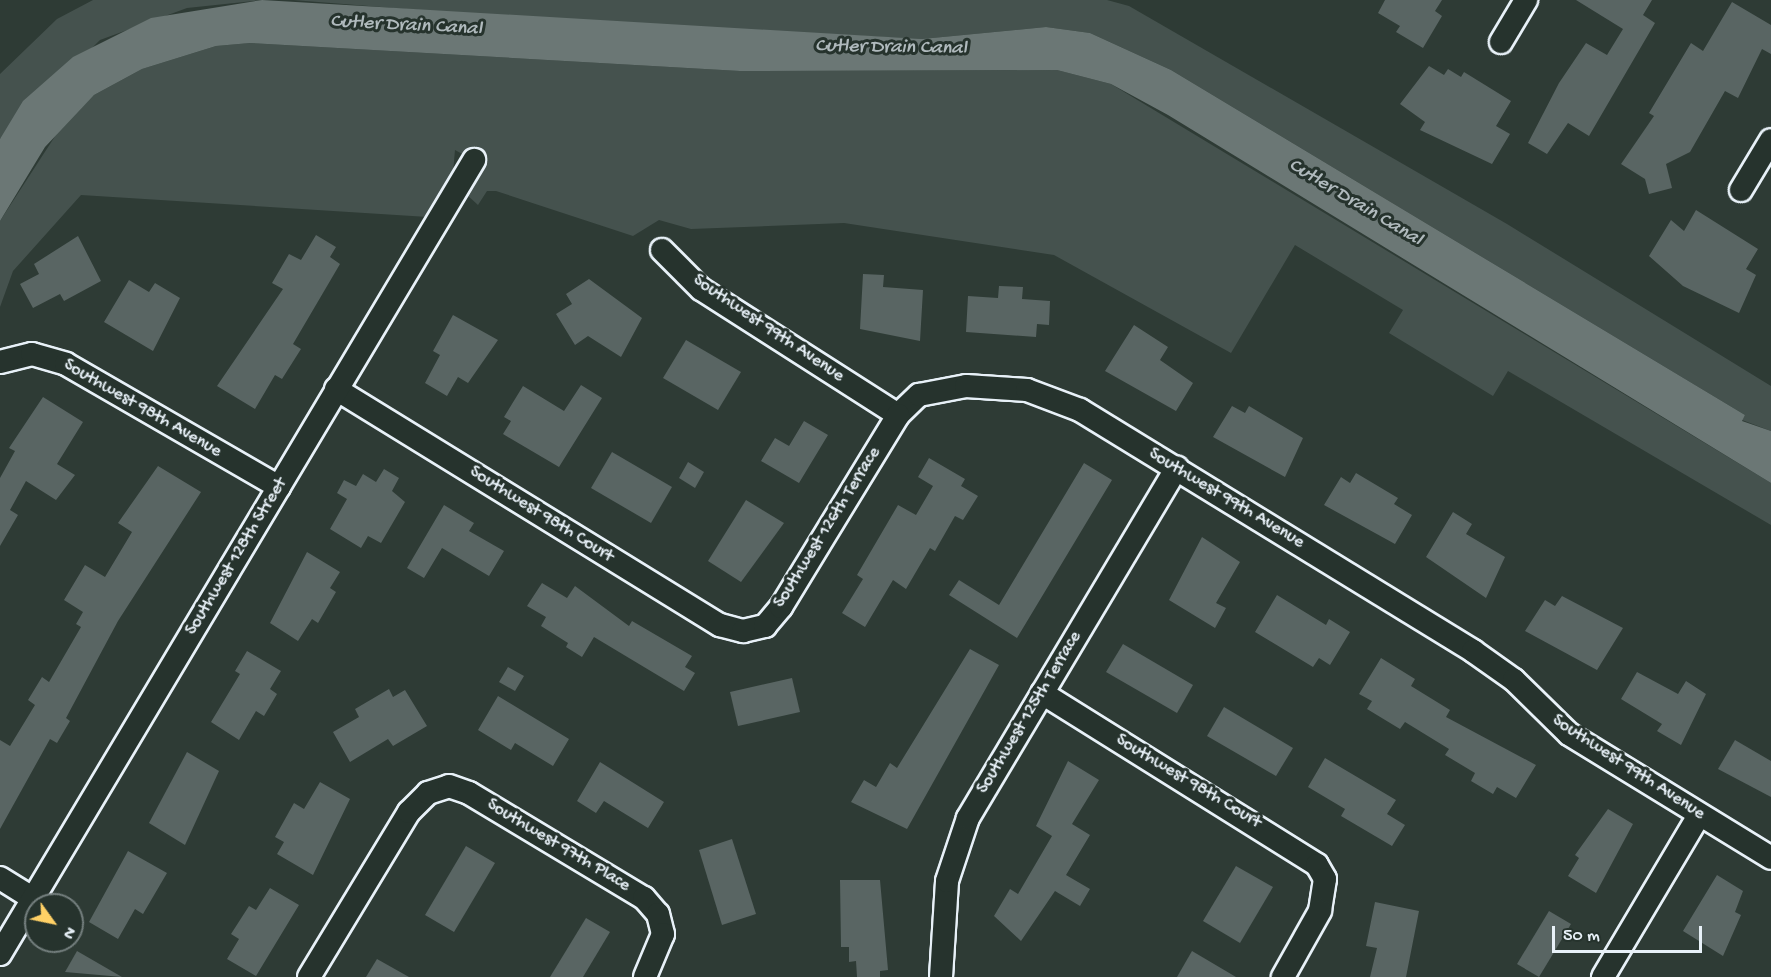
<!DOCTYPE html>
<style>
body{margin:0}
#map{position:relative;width:1771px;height:977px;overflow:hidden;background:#2e3b35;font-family:"Gochi Hand",sans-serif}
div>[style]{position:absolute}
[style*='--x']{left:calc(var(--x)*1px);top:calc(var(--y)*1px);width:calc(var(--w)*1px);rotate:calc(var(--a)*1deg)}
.green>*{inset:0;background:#45524e}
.water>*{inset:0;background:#6b7775}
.building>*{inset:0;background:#596563}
.roads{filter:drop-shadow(2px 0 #e8f1f8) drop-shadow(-2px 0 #e8f1f8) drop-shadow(0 2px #e8f1f8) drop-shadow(0 -2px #e8f1f8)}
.street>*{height:22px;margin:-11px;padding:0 11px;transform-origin:11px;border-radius:11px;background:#26332d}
span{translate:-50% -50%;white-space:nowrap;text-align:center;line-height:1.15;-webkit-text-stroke:6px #26332d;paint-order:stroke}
.street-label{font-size:18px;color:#e8f1f8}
.water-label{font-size:20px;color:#b0babd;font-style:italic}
.north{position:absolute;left:24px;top:893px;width:60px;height:60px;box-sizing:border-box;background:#26332d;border:2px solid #747f7e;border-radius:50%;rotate:123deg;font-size:16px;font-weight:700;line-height:24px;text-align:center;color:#e8f1f8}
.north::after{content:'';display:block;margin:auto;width:21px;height:27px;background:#ffd166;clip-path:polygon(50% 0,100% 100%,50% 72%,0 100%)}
.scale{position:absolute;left:1552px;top:926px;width:150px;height:27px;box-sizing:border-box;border:3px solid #e8f1f8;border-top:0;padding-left:8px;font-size:18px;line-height:21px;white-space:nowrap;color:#e8f1f8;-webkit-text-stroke:4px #26332d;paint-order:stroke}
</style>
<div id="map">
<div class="green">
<i style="clip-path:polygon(93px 0,262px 0,187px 8px,100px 40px,0 139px,0 74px,57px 19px)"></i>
<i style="clip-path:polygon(293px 0,1107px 0,1129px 6px,1507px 224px,1771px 386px,1771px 431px,1742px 420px,1745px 415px,1171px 70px,1090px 33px,1046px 27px,922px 39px,532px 19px)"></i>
<i style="clip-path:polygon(250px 43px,740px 71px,1057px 70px,1111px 84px,1771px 483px,1771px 525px,1508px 371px,1493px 396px,1389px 333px,1403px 310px,1295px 245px,1231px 353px,1054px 255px,844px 223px,691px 229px,659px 220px,633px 236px,496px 191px,487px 191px,478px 205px,466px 194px,484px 166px,455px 150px,453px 172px,428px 217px,81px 195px,13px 271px,0 307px,0 221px,63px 124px,94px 95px,142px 69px,216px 46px)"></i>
</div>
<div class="water">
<i style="clip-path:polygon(262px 0,922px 39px,1046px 27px,1090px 33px,1171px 70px,1745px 415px,1742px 421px,1771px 431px,1771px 483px,1168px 115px,1111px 84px,1057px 70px,740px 71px,250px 43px,216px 46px,142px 69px,94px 95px,45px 147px,0 221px,0 139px,23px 101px,73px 57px,151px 18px)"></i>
</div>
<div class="building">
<i style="clip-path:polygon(1385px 0,1442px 0,1435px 11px,1442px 16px,1423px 48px,1396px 32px,1400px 26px,1378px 13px)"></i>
<i style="clip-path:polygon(1576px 0,1652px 0,1643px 15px,1655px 23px,1589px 136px,1568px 123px,1547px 154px,1528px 143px,1559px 83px,1586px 43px,1607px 55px,1623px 29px)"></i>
<i style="clip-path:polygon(1732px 2px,1771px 25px,1771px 54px,1762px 49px,1738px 98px,1725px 91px,1690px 152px,1666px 164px,1672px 188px,1649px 194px,1645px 179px,1621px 164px,1654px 116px,1649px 113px,1691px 43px,1703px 51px)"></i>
<i style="clip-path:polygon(1429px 66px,1444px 75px,1448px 69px,1461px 77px,1464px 72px,1511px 101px,1496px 126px,1510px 134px,1492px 164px,1420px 130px,1425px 122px,1400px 104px)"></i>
<i style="clip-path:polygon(1696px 210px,1758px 249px,1746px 269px,1756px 275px,1739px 313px,1683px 286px,1649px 256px,1671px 220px,1684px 231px)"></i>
<i style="clip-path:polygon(316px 235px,336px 247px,330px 257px,340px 264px,293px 344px,301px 349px,282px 379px,275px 375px,255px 409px,217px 386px,283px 289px,272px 283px,289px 254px,301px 260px)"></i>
<i style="clip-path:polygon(78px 236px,101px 281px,64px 301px,60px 294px,33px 308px,20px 284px,39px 274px,34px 264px)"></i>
<i style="clip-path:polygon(863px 274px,884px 275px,883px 287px,923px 290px,920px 341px,860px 329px)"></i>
<i style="clip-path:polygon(589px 279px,642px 318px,621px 357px,588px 336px,575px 345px,556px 314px,572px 304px,566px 294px)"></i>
<i style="clip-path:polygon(129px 280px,149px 292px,155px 283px,180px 298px,153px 351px,104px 322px)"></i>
<i style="clip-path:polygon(999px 286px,1023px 287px,1022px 299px,1050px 301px,1049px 325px,1037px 324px,1036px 337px,966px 332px,968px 296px,998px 298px)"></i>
<i style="clip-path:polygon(453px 315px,498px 340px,468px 383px,458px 377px,447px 396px,425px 383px,440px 355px,433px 351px)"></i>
<i style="clip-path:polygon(1134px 325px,1168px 347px,1160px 360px,1193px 383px,1176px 411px,1105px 371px)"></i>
<i style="clip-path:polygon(686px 340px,741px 372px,718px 410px,663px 378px)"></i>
<i style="clip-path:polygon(581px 385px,602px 398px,559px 467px,503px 434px,511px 421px,504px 417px,523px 386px,564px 411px)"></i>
<i style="clip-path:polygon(43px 397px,83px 422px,57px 464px,75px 475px,56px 500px,26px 481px,10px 510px,18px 515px,0 546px,0 478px,15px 451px,9px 448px)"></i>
<i style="clip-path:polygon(1232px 406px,1245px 413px,1249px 406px,1303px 438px,1285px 477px,1213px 437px)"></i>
<i style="clip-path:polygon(804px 421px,828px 435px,799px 483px,761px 461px,775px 438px,789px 446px)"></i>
<i style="clip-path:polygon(612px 452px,672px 487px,651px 523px,591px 488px)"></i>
<i style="clip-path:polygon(929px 458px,965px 479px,961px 486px,978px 496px,963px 520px,955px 516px,935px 551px,930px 548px,906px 589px,893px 580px,865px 627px,842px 613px,863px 579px,857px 575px,898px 505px,916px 515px,933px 486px,918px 477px)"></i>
<i style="clip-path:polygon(688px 462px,704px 472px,695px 488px,679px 478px)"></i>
<i style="clip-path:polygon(1084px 463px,1112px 480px,1017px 638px,949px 595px,959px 580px,999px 605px)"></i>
<i style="clip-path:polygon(158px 466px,201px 492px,118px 621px,66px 718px,70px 721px,57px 743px,50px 739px,0 829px,0 740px,10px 746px,35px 705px,28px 700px,42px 677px,49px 682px,81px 627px,76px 624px,83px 612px,64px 600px,85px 565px,105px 577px,132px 532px,118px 523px)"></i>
<i style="clip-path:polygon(384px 469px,399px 478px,392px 491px,405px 502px,381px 543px,368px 536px,361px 548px,330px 529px,347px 499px,337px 493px,344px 480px,356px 486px,363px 474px,376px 482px)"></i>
<i style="clip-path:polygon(1356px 473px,1398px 498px,1394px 504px,1412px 515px,1395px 544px,1324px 505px,1341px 477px,1350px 483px)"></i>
<i style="clip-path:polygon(746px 500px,784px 523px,741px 582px,708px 561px)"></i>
<i style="clip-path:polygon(444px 505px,474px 523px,469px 531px,504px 551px,489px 576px,442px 548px,424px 578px,407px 568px)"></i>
<i style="clip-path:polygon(1453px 512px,1472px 524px,1466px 534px,1505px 557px,1486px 598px,1426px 557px)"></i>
<i style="clip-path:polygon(1202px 537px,1240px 562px,1216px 603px,1226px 608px,1215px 628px,1169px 600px)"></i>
<i style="clip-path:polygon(307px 552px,340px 572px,330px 588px,336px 592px,318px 623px,312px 619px,298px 641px,270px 623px)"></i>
<i style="clip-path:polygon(542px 583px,567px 598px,575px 586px,629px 626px,632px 621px,692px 656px,685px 667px,695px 673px,684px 691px,594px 637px,582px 657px,566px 647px,568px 643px,541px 626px,546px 617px,527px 606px)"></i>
<i style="clip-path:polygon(1277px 595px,1326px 625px,1329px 619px,1350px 632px,1330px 665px,1319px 658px,1313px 667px,1255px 632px)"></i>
<i style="clip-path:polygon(1562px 596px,1623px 628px,1597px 670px,1525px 631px,1545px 600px,1555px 606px)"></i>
<i style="clip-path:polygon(1123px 644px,1193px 685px,1177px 713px,1106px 672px)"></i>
<i style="clip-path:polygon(970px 649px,999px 665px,907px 829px,851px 802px,864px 780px,876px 787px,890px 763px,897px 768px)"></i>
<i style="clip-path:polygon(247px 651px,281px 671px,270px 689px,277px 694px,264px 716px,256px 711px,239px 740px,211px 722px,240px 674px,235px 671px)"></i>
<i style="clip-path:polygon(1381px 658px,1415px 679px,1411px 686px,1450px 710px,1446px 717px,1536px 765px,1516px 798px,1497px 787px,1493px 794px,1471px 781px,1475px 773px,1445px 755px,1449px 749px,1405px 722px,1400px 729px,1367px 709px,1372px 701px,1359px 694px)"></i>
<i style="clip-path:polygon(508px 667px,524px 676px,515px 691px,499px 682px)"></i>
<i style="clip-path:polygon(1637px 672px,1678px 694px,1686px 681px,1706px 694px,1681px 745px,1657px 731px,1662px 724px,1621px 699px)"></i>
<i style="clip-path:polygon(792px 678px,800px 712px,738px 726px,730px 692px)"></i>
<i style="clip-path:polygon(389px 689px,393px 697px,405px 690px,427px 726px,393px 746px,388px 739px,350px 762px,333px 732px,359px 717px,355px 709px)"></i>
<i style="clip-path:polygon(498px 696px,569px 739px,553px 766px,515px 743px,511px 750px,478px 730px)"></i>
<i style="clip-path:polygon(1224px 707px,1293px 748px,1276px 776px,1207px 736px)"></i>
<i style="clip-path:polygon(1735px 740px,1771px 761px,1771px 797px,1718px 769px)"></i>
<i style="clip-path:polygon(187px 752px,219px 771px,185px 845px,149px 823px)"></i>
<i style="clip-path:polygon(1325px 758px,1396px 800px,1387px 814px,1405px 825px,1392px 846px,1341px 816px,1345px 809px,1308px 787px)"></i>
<i style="clip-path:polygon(1068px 761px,1099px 780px,1072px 824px,1090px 835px,1066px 875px,1090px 889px,1080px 906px,1055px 891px,1021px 941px,994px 916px,1010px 889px,1018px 894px,1052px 836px,1036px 826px)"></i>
<i style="clip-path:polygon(600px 762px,664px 802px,648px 828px,604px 801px,596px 813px,577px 801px)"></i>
<i style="clip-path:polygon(320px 782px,350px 799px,313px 875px,277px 854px,284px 842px,275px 837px,294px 803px,304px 809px)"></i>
<i style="clip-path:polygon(1608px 809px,1633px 824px,1596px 893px,1568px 876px,1579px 858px,1575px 855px)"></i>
<i style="clip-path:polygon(732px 839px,756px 914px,722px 925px,699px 850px)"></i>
<i style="clip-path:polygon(466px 846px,495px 863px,454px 932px,425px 915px)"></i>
<i style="clip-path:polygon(128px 851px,167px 873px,143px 914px,135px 909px,118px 939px,89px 922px)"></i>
<i style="clip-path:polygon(1236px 866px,1273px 887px,1240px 943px,1203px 921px)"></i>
<i style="clip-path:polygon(1717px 875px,1743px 891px,1735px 912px,1741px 915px,1723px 956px,1683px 931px)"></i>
<i style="clip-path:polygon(840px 880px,880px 880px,888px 970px,880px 971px,880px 977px,857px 977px,856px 961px,849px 962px,849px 947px,841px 947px)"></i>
<i style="clip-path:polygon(270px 888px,299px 905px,256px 976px,227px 959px,239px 939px,231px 934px,249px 906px,256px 910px)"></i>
<i style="clip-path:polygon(1375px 902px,1419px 911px,1406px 977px,1370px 977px,1377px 948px,1366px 946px)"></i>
<i style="clip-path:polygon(1549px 911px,1571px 924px,1539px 977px,1517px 964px)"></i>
<i style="clip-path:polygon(586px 918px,610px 932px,583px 977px,550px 977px)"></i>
<i style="clip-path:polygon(77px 951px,122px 977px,65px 972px)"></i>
<i style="clip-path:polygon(1192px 951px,1236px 977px,1177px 977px)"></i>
<i style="clip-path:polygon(377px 959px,409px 977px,366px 977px)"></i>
</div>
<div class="roads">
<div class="street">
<i style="--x:1501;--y:42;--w:49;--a:-59.2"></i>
<i style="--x:1741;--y:190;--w:58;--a:-59"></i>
<i style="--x:662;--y:250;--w:55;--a:45"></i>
<i style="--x:701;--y:289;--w:234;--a:32.6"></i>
<i style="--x:898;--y:415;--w:29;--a:-44"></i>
<i style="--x:919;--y:395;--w:48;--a:-10.8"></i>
<i style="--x:966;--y:386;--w:61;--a:3.8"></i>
<i style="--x:1027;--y:390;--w:57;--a:20.7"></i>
<i style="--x:1080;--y:410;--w:461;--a:31.5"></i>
<i style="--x:1473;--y:651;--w:50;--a:35.3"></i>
<i style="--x:1514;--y:680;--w:77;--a:44.5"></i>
<i style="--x:1569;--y:734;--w:237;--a:31.5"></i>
<i style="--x:0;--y:362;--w:33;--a:-14"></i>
<i style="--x:32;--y:354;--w:35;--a:16"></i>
<i style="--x:66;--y:364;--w:246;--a:30"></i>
<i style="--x:336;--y:389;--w:451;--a:31.6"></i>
<i style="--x:720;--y:625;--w:24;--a:15"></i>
<i style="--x:743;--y:631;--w:23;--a:-13"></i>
<i style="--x:765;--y:626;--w:25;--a:-50"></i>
<i style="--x:781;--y:607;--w:225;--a:-58.6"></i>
<i style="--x:1042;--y:693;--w:324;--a:32"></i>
<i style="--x:1317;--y:865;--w:16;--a:60"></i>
<i style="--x:1325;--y:879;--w:32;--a:99"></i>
<i style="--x:1320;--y:911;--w:76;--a:119.3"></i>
<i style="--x:0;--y:878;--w:40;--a:32"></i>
<i style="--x:0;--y:954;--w:925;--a:-59.16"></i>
<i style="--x:309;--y:977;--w:193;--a:-58.8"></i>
<i style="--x:409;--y:812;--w:27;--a:-45"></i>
<i style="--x:428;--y:793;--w:22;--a:-18"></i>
<i style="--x:449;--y:786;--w:21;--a:19"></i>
<i style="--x:469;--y:793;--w:204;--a:31"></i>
<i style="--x:644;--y:898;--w:21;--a:49"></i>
<i style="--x:658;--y:914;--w:21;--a:76"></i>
<i style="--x:663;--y:934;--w:47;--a:112.7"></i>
<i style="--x:941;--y:977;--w:96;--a:-86.4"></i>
<i style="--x:947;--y:881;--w:66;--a:-71.6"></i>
<i style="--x:968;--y:818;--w:408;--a:-59.2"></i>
<i style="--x:1603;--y:977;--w:188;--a:-59.3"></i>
</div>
</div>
<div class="street-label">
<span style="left:768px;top:329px;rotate:34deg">Southwest 99th Avenue</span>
<span style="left:142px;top:409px;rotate:30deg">Southwest 98th Avenue</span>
<span style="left:1226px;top:499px;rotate:31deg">Southwest 99th Avenue</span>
<span style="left:541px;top:515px;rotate:32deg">Southwest 98th Court</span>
<span style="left:828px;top:528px;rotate:-58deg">Southwest 126th Terrace</span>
<span style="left:237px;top:557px;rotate:-59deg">Southwest 128th Street</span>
<span style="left:1030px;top:713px;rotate:-59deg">Southwest 125th Terrace</span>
<span style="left:1628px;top:768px;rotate:33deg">Southwest 99th Avenue</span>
<span style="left:1188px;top:782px;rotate:31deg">Southwest 98th Court</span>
<span style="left:558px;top:846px;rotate:31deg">Southwest 97th Place</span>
</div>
<div class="water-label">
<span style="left:406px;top:26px;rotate:3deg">Cutler Drain Canal</span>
<span style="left:891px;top:48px;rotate:1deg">Cutler Drain Canal</span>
<span style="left:1355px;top:203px;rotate:31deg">Cutler Drain Canal</span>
</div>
<div class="north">N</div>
<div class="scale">50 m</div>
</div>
